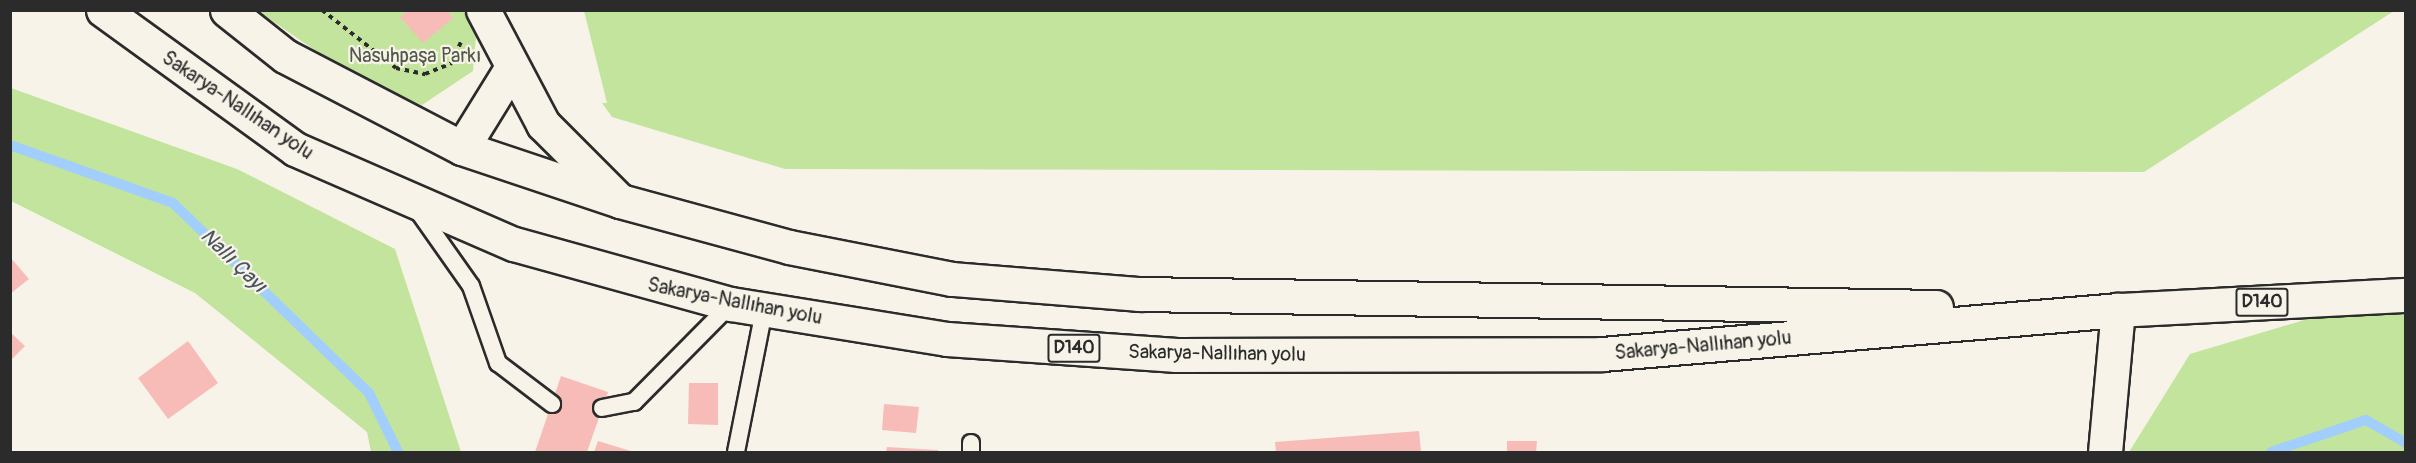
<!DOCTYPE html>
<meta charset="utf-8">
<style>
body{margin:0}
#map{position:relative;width:2416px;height:463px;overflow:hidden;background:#f7f3e8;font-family:Pangolin,sans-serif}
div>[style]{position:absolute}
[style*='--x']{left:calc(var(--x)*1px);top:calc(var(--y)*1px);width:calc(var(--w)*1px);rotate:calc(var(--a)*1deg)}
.green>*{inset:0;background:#c3e49d}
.stream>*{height:10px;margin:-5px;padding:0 5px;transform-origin:5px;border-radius:5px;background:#a2cefc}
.building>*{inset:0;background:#f8bcb8}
.path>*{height:4px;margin-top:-2px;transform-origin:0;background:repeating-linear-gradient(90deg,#2b2b2b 0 4.5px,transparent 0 9px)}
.roads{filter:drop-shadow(2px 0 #2b2b2b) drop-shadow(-2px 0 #2b2b2b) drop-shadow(0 2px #2b2b2b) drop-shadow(0 -2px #2b2b2b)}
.lane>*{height:16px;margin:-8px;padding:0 8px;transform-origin:8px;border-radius:8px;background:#f7f3e8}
.street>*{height:33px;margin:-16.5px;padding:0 16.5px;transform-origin:16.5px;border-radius:16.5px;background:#f7f3e8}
.secondary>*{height:33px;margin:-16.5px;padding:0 16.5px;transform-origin:16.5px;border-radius:16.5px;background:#f7f3e8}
.primary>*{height:33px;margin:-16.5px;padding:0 16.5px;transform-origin:16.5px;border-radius:16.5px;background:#f7f3e8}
span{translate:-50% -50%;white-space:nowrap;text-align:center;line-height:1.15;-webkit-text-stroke:4.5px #f7f3e8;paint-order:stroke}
.shield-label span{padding:2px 4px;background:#f7f3e8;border:2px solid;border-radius:4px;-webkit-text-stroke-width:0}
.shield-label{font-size:18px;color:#2b2b2b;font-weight:700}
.park-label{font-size:20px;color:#515948}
.street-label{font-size:20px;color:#2b2b2b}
.water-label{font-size:21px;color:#49545f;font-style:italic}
.frame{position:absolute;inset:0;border:12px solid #2b2b2b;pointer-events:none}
</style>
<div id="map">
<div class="green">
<i style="clip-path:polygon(258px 11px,470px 11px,477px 23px,473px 71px,422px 105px,368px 87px)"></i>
<i style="clip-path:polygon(584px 11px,584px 10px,2394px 11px,2144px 172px,785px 169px,612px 117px,602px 103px,607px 103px)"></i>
<i style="clip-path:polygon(11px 88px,237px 169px,395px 249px,461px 452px,371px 452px,367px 432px,195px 293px,11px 201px)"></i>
<i style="clip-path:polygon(2388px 295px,2405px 295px,2405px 452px,2129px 452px,2190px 354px)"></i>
</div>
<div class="stream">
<i style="--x:10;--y:145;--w:173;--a:19.6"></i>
<i style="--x:173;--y:203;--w:273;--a:44.1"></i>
<i style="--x:369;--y:393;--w:66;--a:63.8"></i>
<i style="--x:2271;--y:452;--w:100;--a:-18.6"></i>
<i style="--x:2366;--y:420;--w:46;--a:29.9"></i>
</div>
<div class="building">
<i style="clip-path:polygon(408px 10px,447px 10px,453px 18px,423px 43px,400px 17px)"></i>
<i style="clip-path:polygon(10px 257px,29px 279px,10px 294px)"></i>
<i style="clip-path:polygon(10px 332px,25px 346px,10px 361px)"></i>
<i style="clip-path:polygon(188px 341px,218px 383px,168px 419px,138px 378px)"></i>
<i style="clip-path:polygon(561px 376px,608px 392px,587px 452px,535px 452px)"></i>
<i style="clip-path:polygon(689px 383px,718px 383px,718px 425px,688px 424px)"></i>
<i style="clip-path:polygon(884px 404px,919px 407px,916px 433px,882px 430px)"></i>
<i style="clip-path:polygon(1419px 431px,1421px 452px,1276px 452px,1275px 442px)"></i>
<i style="clip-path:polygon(598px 441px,634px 452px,594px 452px)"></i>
<i style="clip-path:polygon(1507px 441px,1537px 441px,1536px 452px,1507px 452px)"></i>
<i style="clip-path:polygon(887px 447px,938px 450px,938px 452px,886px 452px)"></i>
</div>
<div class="path">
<i style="--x:322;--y:10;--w:94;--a:38.1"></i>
<i style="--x:396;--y:68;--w:30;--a:12"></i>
<i style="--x:425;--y:74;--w:29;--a:-22"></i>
<i style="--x:452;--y:63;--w:23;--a:-67"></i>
</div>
<div class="roads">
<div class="lane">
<i style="--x:416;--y:208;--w:95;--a:54.8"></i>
<i style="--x:471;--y:286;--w:82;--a:70.7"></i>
<i style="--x:498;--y:363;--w:68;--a:37.2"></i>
<i style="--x:602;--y:408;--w:33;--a:-11"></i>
<i style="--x:634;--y:402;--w:138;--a:-45.3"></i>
<i style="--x:736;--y:452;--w:145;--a:-78.8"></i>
<i style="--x:971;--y:452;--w:9;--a:-90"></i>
</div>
<div class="street">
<i style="--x:483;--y:10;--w:129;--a:62.2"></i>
<i style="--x:543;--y:124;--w:109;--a:45"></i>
<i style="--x:462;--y:148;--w:95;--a:-58.3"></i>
</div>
<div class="secondary">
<i style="--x:2105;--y:452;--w:143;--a:-84.8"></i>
</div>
<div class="primary">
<i style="--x:103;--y:10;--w:237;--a:35.9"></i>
<i style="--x:295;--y:149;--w:239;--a:23.5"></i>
<i style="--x:514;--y:244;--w:225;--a:15.5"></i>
<i style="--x:731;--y:304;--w:219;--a:9.2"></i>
<i style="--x:947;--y:339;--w:230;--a:4"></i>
<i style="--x:1176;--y:355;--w:426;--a:-0.1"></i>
<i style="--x:1602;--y:354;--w:518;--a:-4.87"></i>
<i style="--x:2118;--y:310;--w:288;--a:-3"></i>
<i style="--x:227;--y:10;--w:74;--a:38.4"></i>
<i style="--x:285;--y:56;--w:199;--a:27.5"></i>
<i style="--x:462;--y:148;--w:167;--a:18.5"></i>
<i style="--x:620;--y:201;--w:175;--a:15.2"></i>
<i style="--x:789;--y:247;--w:166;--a:11.1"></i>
<i style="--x:952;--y:279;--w:188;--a:4.6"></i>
<i style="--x:1139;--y:294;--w:797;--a:0.93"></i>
</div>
</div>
<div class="shield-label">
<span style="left:2262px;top:302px">D140</span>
<span style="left:1074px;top:348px">D140</span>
</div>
<div class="park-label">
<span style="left:415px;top:55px">Nasuhpaşa Parkı</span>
</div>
<div class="street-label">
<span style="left:238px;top:105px;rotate:34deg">Sakarya-Nallıhan yolu</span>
<span style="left:735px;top:301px;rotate:11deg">Sakarya-Nallıhan yolu</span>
<span style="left:1703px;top:345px;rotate:-5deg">Sakarya-Nallıhan yolu</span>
<span style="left:1217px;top:353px;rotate:1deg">Sakarya-Nallıhan yolu</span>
</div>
<div class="water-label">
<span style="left:233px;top:261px;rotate:44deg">Nallı Çayı</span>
</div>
<div class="frame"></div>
</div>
